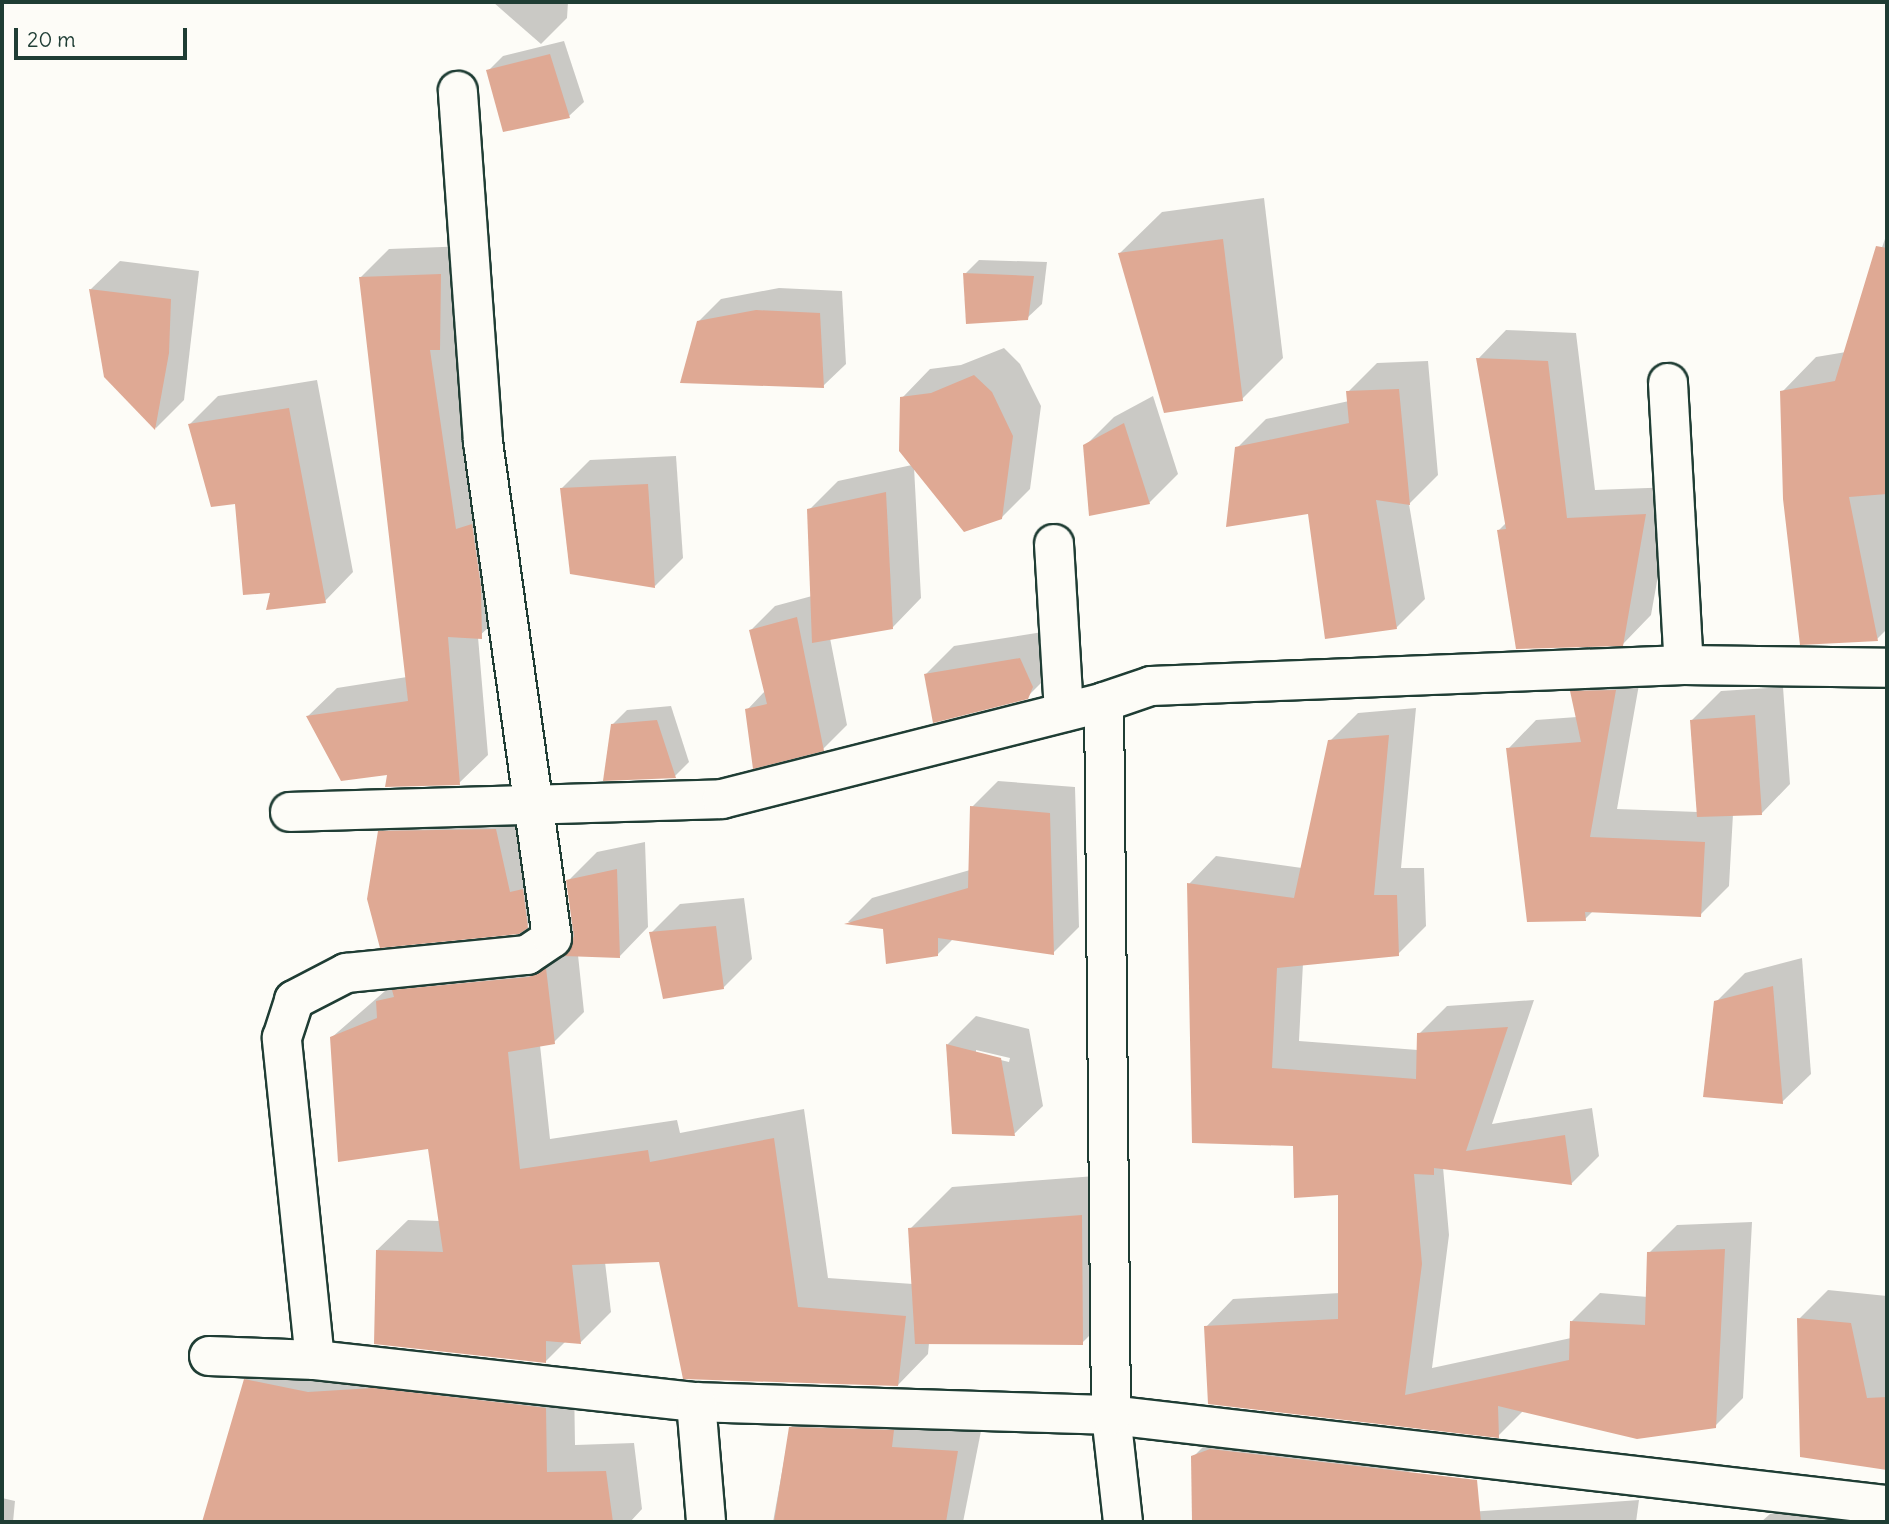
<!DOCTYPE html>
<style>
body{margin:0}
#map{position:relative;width:1889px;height:1524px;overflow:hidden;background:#fdfcf7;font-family:Delius,sans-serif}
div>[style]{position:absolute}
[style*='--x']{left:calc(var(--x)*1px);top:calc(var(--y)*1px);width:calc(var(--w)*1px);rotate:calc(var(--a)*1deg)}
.shadow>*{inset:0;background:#0003}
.building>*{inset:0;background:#dfa994}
.roads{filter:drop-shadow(2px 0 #1f3d34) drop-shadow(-2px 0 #1f3d34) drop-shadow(0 2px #1f3d34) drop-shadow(0 -2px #1f3d34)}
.minor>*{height:38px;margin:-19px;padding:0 19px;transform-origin:19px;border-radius:19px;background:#fdfcf7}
span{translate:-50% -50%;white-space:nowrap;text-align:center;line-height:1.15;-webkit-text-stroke:6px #fdfcf7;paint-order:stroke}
.frame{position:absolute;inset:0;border:4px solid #1f3d34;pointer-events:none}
.scale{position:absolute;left:14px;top:28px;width:173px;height:32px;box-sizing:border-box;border:4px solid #1f3d34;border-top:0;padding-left:9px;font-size:21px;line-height:24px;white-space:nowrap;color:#1f3d34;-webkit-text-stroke:5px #fdfcf7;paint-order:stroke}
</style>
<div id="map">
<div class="shadow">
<i style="clip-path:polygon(493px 2px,568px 2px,567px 18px,541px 44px)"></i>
<i style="clip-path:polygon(564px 41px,584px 102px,569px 116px,504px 130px,488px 71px,503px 56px)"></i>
<i style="clip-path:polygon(1264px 198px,1283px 358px,1242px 399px,1120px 253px,1162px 212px)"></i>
<i style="clip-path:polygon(1887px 233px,1887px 629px,1877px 639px,1782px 392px,1816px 357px,1846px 352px)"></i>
<i style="clip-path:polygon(469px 246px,510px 608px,478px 637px,488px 755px,459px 783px,390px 773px,308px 716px,337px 688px,407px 677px,360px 278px,389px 249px)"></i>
<i style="clip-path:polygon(979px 260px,1047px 262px,1042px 304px,1027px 318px,965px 274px)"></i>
<i style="clip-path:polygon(120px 261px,199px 271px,184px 400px,156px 428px,106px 377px,91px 289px)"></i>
<i style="clip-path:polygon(779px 288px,842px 291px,846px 364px,823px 386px,698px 322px,721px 299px)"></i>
<i style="clip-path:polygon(1506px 330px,1576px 333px,1595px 490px,1674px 487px,1651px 615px,1623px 644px,1499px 530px,1507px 522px,1478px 359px)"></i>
<i style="clip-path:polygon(1004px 348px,1020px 364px,1041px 406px,1030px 489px,1001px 518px,914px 467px,921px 598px,893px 627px,830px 638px,847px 725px,823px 749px,747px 710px,765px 691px,751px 630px,775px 606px,812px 596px,809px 510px,838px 481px,912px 465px,902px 398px,930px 369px,961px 365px)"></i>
<i style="clip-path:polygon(1428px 361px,1438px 475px,1409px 504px,1425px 599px,1396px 628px,1309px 512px,1237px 448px,1266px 419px,1349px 401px,1348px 392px,1377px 363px)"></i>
<i style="clip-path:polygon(317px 380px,353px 572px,325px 601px,272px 591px,237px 502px,189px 425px,218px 396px)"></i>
<i style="clip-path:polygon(1153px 396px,1178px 474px,1149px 503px,1085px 446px,1114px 417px)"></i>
<i style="clip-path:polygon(676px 456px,683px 558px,655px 586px,561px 489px,590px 460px)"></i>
<i style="clip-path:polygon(1049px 631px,1056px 668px,1027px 697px,925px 675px,954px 646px)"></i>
<i style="clip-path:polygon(1643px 662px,1617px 809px,1698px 812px,1692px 720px,1721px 691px,1783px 687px,1790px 784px,1762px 813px,1733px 814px,1729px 886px,1700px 915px,1594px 910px,1585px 919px,1508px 749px,1536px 720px,1577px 717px,1572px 692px,1601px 663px)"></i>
<i style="clip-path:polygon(671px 706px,689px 762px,675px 776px,612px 725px,627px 710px)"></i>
<i style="clip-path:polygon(1416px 708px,1401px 868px,1424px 868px,1426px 926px,1398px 954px,1303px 963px,1299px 1041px,1418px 1050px,1419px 1034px,1447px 1006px,1534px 1000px,1492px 1124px,1592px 1108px,1599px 1156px,1572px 1183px,1443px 1167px,1449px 1235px,1432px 1368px,1571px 1338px,1572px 1321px,1600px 1293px,1648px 1297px,1649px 1253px,1677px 1225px,1752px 1222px,1743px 1398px,1715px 1426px,1524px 1410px,1498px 1436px,1206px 1327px,1233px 1299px,1340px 1293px,1340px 1193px,1294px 1144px,1189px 884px,1216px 856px,1302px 868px,1330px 741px,1358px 713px)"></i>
<i style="clip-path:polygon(998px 781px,1075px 787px,1079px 927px,1053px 953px,954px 938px,938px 954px,885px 928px,848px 922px,872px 898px,970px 870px,972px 807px)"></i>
<i style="clip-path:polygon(525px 801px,556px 897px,527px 926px,380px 832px,409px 803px)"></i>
<i style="clip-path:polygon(645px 842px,648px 927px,620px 956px,578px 955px,584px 1012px,554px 1042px,540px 1045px,550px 1139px,677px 1120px,680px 1133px,804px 1109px,828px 1278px,913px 1284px,910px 1229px,952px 1187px,1122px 1174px,1123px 1302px,1082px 1343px,929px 1343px,928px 1354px,898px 1385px,660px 1261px,605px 1262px,611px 1312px,581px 1342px,566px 1341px,545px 1362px,377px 1250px,408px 1220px,440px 1221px,430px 1147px,331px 1038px,408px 971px,573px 941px,568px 881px,597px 852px)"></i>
<i style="clip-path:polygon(744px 898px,752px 959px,723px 988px,651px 933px,680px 904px)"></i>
<i style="clip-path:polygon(1802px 958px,1811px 1074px,1782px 1102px,1716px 1002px,1745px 973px)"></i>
<i style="clip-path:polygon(evenodd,976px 1016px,1029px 1029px,1043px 1106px,1014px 1134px,947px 1045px,976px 1016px,976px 1050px,1010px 1058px,1009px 1062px,976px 1054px,976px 1050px)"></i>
<i style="clip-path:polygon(1828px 1290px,1887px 1296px,1887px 1468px,1802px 1455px,1799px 1319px)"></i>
<i style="clip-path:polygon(273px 1352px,574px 1380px,575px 1445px,634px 1443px,642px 1509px,630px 1522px,204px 1522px,245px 1380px)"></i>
<i style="clip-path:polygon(816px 1402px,982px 1426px,963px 1522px,773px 1522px,790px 1428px)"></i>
<i style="clip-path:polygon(1219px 1431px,1440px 1447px,1416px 1471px,1320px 1485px,1324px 1522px,1194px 1522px,1193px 1457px)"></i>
<i style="clip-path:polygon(2px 1498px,15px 1501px,13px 1522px,2px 1522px)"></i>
<i style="clip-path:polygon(1887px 1499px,1887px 1522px,1761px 1522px,1770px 1514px)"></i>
<i style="clip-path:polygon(1639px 1500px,1636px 1522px,1354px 1522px,1356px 1520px)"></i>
</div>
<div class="building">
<i style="clip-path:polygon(550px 54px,570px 118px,503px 132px,486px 70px)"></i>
<i style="clip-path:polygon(1223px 239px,1243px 401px,1164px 413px,1118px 253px)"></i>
<i style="clip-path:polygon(1876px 246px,1887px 248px,1887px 494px,1849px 497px,1878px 641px,1800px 645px,1783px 499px,1780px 391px,1835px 381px)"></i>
<i style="clip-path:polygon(963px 273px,1034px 276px,1028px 320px,966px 324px)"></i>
<i style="clip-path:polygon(441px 274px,440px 350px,430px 350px,456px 529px,472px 524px,481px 588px,482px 639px,448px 637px,460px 785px,385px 787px,387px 775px,341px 781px,306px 716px,408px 701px,359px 277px)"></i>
<i style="clip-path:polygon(89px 289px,171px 299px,169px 353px,155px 430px,104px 377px)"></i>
<i style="clip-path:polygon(756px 310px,820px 313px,824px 388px,680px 383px,697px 321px)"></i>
<i style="clip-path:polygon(1476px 358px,1548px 361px,1567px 518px,1646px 514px,1623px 646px,1516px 649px,1497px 530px,1506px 529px)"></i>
<i style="clip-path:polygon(974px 375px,992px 392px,1013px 436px,1002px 519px,964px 532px,899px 451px,900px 397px,931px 393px)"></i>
<i style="clip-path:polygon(1399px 389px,1410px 505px,1376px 500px,1397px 629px,1325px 639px,1308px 514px,1226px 527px,1235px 447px,1349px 423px,1346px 391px)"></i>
<i style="clip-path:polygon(289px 408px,326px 603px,266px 610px,270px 593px,243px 595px,235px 504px,211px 507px,188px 424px)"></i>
<i style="clip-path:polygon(1124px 423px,1150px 504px,1089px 516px,1083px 445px)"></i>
<i style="clip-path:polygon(648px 484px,655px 588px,570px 574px,560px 488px)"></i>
<i style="clip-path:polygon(886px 492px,893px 629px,812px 643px,807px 509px)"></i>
<i style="clip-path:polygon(797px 617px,824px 751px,753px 769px,745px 709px,767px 704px,749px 630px)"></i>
<i style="clip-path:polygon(1020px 658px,1033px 687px,1028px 699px,933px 723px,924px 674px)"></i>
<i style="clip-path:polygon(1616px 690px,1590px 837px,1705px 842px,1701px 917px,1585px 912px,1586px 921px,1527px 922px,1506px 748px,1581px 742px,1570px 691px)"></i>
<i style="clip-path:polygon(1755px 715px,1762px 815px,1697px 817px,1690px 720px)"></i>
<i style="clip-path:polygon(657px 720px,676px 778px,603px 781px,611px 724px)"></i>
<i style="clip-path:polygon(1389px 735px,1374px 895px,1397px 895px,1399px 956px,1277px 968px,1272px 1068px,1416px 1079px,1417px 1033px,1508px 1027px,1466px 1151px,1565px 1135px,1572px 1185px,1434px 1168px,1434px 1175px,1414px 1174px,1422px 1264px,1405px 1395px,1569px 1360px,1570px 1321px,1645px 1325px,1647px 1252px,1725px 1249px,1716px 1428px,1637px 1439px,1498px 1406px,1499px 1438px,1208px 1404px,1204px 1326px,1338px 1319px,1338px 1195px,1294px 1198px,1293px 1146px,1192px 1143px,1187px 883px,1294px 898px,1328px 740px)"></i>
<i style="clip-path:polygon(970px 806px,1050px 813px,1054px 955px,938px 938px,938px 956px,886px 964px,883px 929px,844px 924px,968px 888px)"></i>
<i style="clip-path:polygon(496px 829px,510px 892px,523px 889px,528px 928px,519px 934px,380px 948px,367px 899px,378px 831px)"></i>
<i style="clip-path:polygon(617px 869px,620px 958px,564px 956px,574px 936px,566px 880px)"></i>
<i style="clip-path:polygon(716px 926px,724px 989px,663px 999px,649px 932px)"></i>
<i style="clip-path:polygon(546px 968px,555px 1044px,508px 1052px,520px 1169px,648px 1150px,650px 1162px,774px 1138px,798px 1307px,906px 1316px,898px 1386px,683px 1379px,659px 1262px,572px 1265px,581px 1344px,546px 1341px,546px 1363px,374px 1344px,376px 1250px,443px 1252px,428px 1149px,338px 1162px,330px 1037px,377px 1018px,376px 1001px,394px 997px,392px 990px,529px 977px)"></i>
<i style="clip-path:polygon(1773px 986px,1783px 1104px,1703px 1097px,1714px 1001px)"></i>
<i style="clip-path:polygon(946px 1044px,1001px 1058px,1015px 1136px,952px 1134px)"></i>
<i style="clip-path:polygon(1082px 1215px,1083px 1345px,915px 1344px,908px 1228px)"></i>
<i style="clip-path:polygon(1797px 1318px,1851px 1323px,1867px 1398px,1887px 1397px,1887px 1470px,1800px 1457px)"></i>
<i style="clip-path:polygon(244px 1379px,308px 1392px,373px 1388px,546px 1408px,547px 1472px,606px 1471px,613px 1522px,202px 1522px)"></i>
<i style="clip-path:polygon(789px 1427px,894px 1430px,892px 1447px,958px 1451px,946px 1522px,774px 1522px)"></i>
<i style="clip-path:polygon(1210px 1449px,1477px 1480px,1481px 1522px,1192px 1522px,1191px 1456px)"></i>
</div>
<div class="roads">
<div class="minor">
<i style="--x:1668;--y:383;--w:282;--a:86.8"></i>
<i style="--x:1054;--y:544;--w:168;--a:86.6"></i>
<i style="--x:290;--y:812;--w:432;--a:-1.7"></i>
<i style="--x:722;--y:799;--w:394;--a:-14.2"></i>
<i style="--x:209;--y:1356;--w:106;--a:2.2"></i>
<i style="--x:315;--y:1360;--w:383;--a:6.3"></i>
<i style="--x:696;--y:1402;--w:415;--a:1.8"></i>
<i style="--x:1111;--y:1415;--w:781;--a:6.62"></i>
<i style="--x:315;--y:1360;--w:324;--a:-95.9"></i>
<i style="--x:282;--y:1038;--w:40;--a:-72"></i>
<i style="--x:294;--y:1000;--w:59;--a:-27.4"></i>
<i style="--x:346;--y:973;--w:182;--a:-5.7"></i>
<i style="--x:527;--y:955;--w:30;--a:-34"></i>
<i style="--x:552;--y:938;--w:501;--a:-97.92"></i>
<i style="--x:483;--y:442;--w:352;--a:-94.1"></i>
<i style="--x:696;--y:1402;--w:120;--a:85.2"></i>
<i style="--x:1123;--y:1522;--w:108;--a:-96.4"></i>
<i style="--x:1111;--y:1415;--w:713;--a:-90.56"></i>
<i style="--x:1104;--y:702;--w:50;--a:-18.8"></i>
<i style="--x:1151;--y:686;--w:533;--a:-2.26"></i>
<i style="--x:1684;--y:665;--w:203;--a:0.8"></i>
</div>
</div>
<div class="frame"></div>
<div class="scale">20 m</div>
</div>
